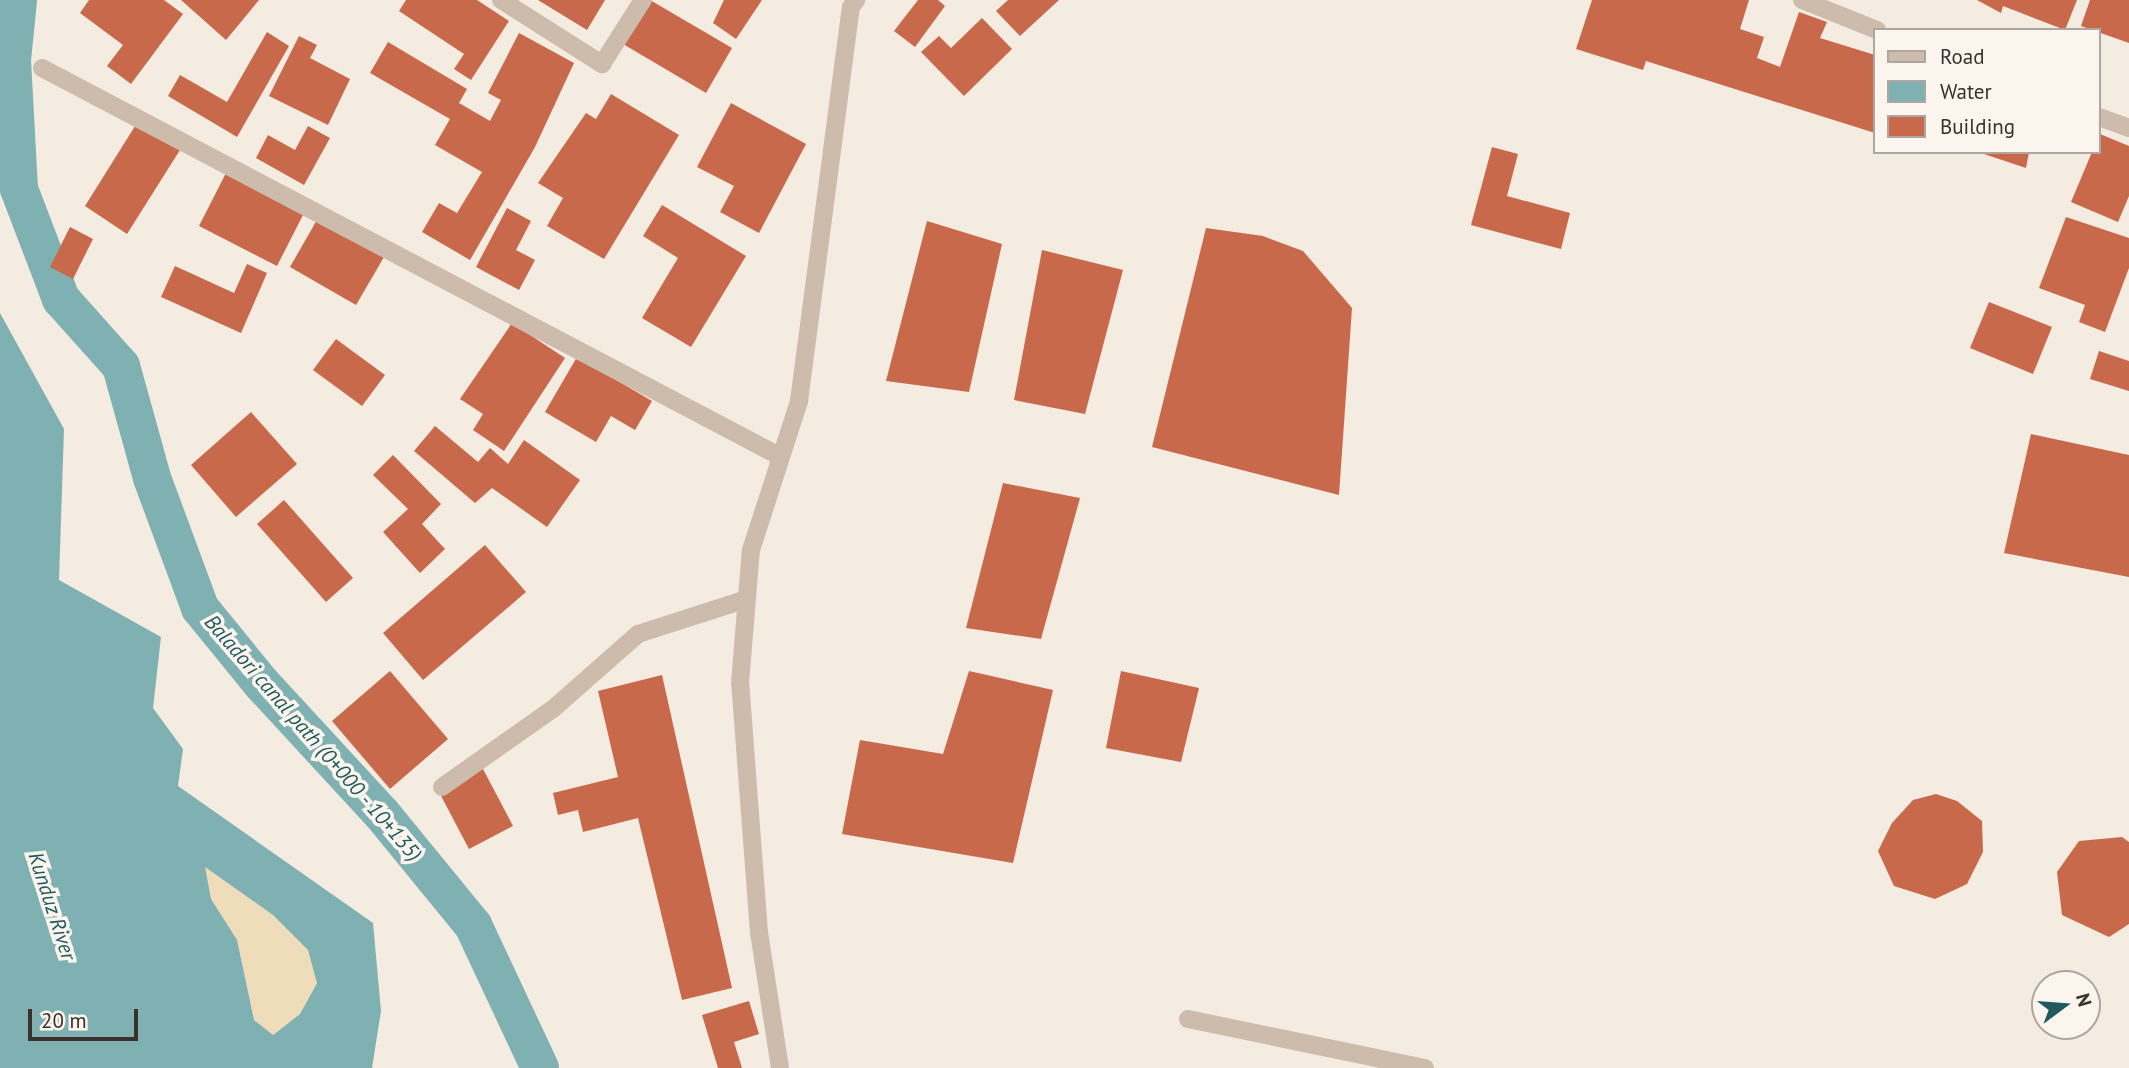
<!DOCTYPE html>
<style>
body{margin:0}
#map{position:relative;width:2129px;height:1068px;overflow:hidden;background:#f4ebe1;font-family:"PT Sans",sans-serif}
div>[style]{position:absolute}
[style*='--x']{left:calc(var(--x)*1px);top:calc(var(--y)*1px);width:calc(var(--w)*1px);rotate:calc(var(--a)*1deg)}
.sand>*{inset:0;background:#efdcb8}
.water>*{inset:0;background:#7fb0b2}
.canal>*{height:38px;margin:-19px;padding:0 19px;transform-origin:19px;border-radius:19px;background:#7fb0b2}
.building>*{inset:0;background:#c8694b}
.street>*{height:18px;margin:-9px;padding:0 9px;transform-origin:9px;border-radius:9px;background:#cdbbac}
span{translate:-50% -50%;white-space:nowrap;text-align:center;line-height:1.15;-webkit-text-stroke:7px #fbf5ee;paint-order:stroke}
.water-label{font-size:21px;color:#1f5a5e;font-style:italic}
.legend{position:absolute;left:1873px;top:28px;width:228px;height:126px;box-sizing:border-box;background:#fbf5ee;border:2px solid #aea6a0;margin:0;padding:9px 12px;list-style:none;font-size:21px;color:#3b302b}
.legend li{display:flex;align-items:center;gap:14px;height:35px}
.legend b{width:35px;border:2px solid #aea6a0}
.north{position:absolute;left:2031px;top:970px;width:70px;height:70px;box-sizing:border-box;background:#fbf5ee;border:2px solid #aea6a0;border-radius:50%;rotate:74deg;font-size:19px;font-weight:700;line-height:28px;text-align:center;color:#3b302b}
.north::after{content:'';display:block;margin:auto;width:24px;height:32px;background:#1f5a5e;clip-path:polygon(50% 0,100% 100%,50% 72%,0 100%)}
.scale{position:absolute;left:28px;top:1009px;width:110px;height:32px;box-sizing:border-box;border:4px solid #3b302b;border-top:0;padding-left:9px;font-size:21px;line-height:24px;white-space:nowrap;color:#3b302b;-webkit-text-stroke:5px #fbf5ee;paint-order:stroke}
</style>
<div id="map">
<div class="sand">
<i style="clip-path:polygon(204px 866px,273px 915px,308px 949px,317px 982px,300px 1014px,272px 1035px,254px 1020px,237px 941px,211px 899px)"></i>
</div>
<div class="water">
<i style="clip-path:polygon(evenodd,0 313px,64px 429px,59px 580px,161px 637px,153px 708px,183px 749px,178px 786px,373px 923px,381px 1011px,372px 1068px,0 1068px,0 313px,205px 867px,273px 915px,308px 950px,317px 983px,300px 1014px,273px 1035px,254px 1020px,237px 940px,211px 899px,205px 867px)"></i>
</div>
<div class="canal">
<i style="--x:18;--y:0;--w:60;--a:95.7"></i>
<i style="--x:12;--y:60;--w:129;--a:86.9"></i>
<i style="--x:19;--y:189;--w:118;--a:69.1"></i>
<i style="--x:61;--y:299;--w:90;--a:48.2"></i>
<i style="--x:121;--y:366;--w:116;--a:74.5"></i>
<i style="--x:152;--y:478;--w:139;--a:69.7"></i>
<i style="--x:200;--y:608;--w:98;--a:50.8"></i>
<i style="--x:262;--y:684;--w:177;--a:47.3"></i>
<i style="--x:382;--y:814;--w:144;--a:50.7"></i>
<i style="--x:473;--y:925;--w:158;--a:64.9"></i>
</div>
<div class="building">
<i style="clip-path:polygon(89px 0,164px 0,183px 14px,131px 84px,107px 66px,123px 45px,80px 13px)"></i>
<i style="clip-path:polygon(181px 0,259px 0,226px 40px)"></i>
<i style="clip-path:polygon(406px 0,477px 0,509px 21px,471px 80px,454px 69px,464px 54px,399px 11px)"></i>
<i style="clip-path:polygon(538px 0,605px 0,587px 30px)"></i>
<i style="clip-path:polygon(650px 0,732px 48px,706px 93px,623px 44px)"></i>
<i style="clip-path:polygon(724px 0,762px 0,736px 39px,713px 23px)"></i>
<i style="clip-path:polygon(918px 0,938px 0,945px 6px,915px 47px,894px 31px)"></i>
<i style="clip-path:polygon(1008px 0,1059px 0,1020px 36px,996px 11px)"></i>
<i style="clip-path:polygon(1592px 0,1749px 0,1740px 29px,1764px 37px,1757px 58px,1780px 67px,1799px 12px,1827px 22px,1820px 38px,1875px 55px,1875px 133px,1646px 61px,1643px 70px,1576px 49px)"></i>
<i style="clip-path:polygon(1977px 0,2077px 0,2065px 30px,2003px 6px,2001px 13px)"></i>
<i style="clip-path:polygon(2090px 0,2129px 0,2129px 43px,2081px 26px)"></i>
<i style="clip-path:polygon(982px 18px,1012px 49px,964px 96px,921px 52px,939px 36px,951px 48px)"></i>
<i style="clip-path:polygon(267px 32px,289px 46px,237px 137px,168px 96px,180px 75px,227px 102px)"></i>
<i style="clip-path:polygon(519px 33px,574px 63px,535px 147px,470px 260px,422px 232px,439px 203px,457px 213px,482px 172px,435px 145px,450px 119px,370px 73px,388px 42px,467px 89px,459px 103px,490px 121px,501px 100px,488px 93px)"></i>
<i style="clip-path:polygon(299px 36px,317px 45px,310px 58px,350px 79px,328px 125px,269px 96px)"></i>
<i style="clip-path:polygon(611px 94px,679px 135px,604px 259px,547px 226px,563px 198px,538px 183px,586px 113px,596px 119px)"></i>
<i style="clip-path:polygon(731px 103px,806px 144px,759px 233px,720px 212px,734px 186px,697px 167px)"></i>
<i style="clip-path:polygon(137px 123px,180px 150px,127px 234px,85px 206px)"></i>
<i style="clip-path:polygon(308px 126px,330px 138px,304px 185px,256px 158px,268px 135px,295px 150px)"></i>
<i style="clip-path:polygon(2100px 134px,2129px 146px,2129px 196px,2118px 222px,2071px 202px,2092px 152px,2099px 152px)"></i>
<i style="clip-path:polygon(1492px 147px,1518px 154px,1507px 196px,1570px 213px,1561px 249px,1471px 225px)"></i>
<i style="clip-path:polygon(1978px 152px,2029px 152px,2026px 168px)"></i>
<i style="clip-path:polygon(226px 173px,304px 213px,277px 266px,199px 226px)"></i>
<i style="clip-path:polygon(662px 205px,746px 256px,691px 347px,642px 318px,678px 258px,643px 236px)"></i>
<i style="clip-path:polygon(507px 208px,531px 221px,516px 250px,535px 260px,519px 290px,476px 267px)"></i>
<i style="clip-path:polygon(2066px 217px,2129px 238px,2129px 268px,2105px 332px,2079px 322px,2085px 305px,2039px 288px)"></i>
<i style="clip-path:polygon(318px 218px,384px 257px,356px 305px,290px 267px)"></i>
<i style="clip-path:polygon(927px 221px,1002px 244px,969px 392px,886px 381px)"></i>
<i style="clip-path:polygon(70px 227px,93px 239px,73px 279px,50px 267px)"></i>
<i style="clip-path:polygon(1206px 228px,1263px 236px,1303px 251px,1352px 308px,1339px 495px,1152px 447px)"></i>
<i style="clip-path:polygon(1042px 250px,1123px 270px,1085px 414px,1014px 400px)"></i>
<i style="clip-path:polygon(247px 264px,267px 273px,241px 333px,161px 297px,175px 266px,234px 293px)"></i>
<i style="clip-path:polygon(1989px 302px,2052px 327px,2033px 374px,1970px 348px)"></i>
<i style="clip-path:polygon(512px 323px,565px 358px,504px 451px,473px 430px,483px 414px,460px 399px)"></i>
<i style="clip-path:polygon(336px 339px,385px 375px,362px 406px,313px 370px)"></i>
<i style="clip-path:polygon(2099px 351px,2129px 361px,2129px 391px,2090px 379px)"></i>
<i style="clip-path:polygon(577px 357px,652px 401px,635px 430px,611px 416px,596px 442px,545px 412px)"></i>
<i style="clip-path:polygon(251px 412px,297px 464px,236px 517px,191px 465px)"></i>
<i style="clip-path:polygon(435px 426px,478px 462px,490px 448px,508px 464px,524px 440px,580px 480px,547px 527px,492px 488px,475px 503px,414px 451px)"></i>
<i style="clip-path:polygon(2031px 434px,2129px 455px,2129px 577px,2004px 553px)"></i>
<i style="clip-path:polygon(393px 455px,441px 504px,422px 524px,445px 549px,420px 573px,383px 532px,408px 509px,373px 475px)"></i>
<i style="clip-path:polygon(1003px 483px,1080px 498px,1041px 639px,966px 628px)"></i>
<i style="clip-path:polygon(284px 500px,353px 578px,326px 602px,257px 524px)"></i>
<i style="clip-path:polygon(485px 545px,526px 592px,423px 680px,383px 633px)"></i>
<i style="clip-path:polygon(390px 671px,448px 739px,390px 789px,332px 721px)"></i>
<i style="clip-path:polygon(969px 671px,1053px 690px,1013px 863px,842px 834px,860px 740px,943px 754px)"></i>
<i style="clip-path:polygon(1121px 671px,1199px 688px,1181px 762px,1106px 748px)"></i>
<i style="clip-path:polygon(662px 675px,732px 988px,682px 1000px,638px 818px,583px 832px,578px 810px,558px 815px,553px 793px,618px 777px,598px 691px)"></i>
<i style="clip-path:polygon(483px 769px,513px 826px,469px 849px,439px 792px)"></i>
<i style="clip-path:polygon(1936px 794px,1957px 801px,1982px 821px,1983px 852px,1967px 884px,1935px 899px,1894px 886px,1878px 851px,1892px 823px,1913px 800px)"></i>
<i style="clip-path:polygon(2122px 837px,2129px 842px,2129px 924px,2109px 937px,2062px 915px,2057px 872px,2079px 841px)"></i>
<i style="clip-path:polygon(749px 1001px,759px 1034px,734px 1042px,742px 1068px,718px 1068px,702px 1015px)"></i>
</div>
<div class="street">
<i style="--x:501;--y:0;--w:120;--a:32.4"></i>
<i style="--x:602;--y:64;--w:76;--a:-57.4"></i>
<i style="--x:1802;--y:0;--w:81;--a:21.8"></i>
<i style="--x:42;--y:68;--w:835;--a:27.76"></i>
<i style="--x:2099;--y:117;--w:32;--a:20"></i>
<i style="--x:442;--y:787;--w:137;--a:-35.2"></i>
<i style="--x:554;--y:708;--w:112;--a:-41.4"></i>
<i style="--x:638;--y:634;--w:114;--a:-17.8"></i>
<i style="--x:1188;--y:1019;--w:242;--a:11.7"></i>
<i style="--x:780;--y:1068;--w:137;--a:-98.8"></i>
<i style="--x:759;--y:933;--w:251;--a:-94.3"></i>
<i style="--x:740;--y:683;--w:133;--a:-85.3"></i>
<i style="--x:751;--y:550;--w:157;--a:-72.1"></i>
<i style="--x:799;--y:401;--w:397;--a:-82.5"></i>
<i style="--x:851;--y:7;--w:9;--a:-54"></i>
</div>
<div class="water-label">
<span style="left:313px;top:738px;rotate:49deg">Baladori canal path (0+000 - 10+135)</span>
<span style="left:52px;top:906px;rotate:72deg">Kunduz River</span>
</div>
<ul class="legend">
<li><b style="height:9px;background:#cdbbac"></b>Road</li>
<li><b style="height:19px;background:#7fb0b2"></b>Water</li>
<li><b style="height:19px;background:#c8694b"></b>Building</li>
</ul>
<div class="north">N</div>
<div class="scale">20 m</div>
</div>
